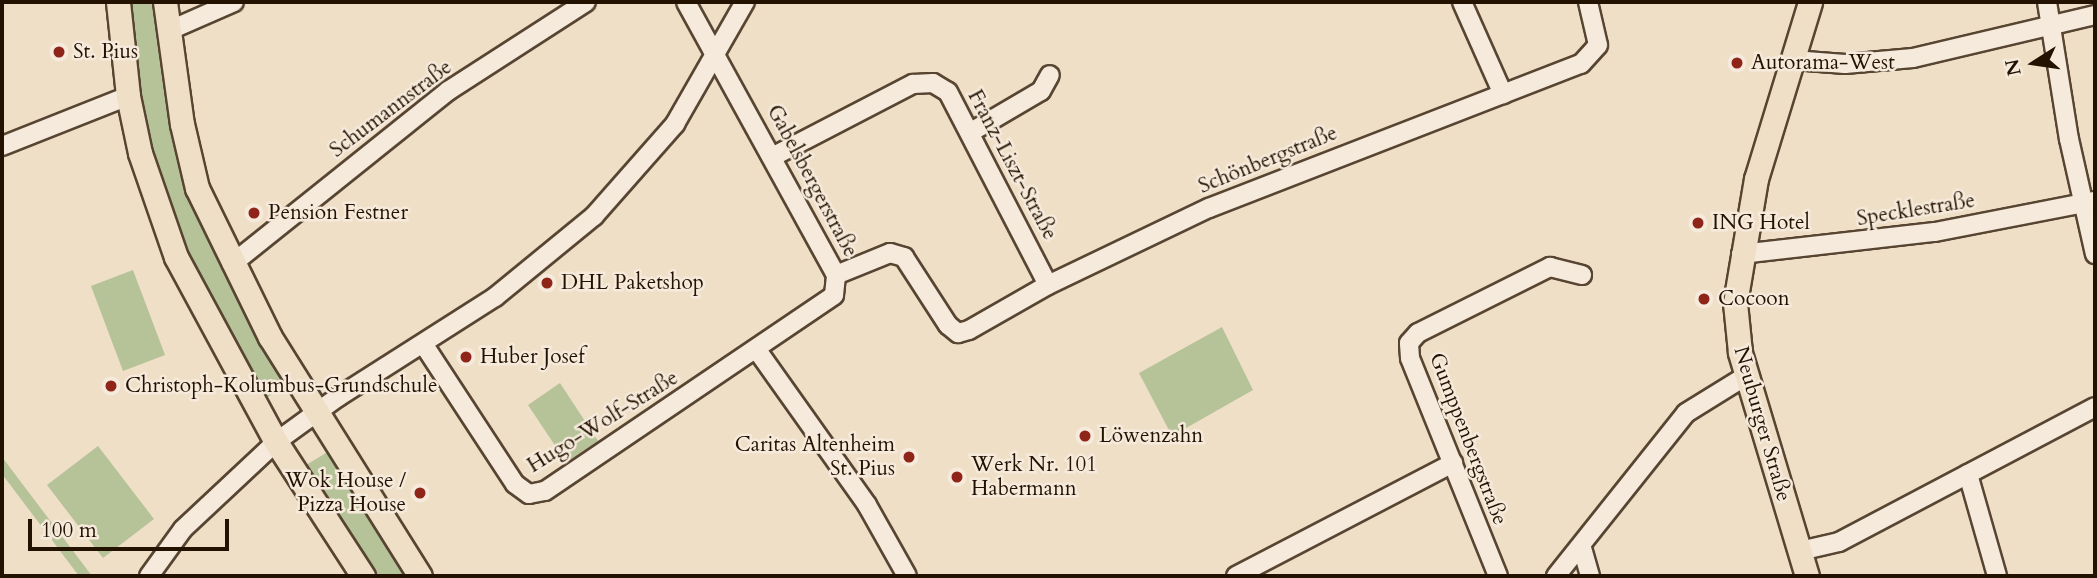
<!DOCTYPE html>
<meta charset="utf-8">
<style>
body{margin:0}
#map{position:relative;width:2097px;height:578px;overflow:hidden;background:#efdfc7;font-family:Cardo,serif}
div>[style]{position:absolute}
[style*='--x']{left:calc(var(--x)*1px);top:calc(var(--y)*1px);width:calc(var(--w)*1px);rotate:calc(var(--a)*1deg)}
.green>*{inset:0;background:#b6c298}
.roads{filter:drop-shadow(2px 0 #574532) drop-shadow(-2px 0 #574532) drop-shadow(0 2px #574532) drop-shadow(0 -2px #574532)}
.minor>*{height:18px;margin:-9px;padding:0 9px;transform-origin:9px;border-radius:9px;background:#f5eadb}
.major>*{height:23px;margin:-11.5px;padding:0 11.5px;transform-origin:11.5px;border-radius:11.5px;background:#efdfc7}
.dots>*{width:19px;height:19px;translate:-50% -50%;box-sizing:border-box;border:4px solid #f5eadb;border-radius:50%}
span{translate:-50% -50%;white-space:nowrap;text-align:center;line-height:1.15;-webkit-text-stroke:5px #f5eadb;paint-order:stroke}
.poi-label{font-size:21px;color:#241200}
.left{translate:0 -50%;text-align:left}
.right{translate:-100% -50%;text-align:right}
.street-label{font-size:21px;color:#241200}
.frame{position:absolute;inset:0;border:4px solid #241200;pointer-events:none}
.north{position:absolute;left:1999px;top:28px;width:70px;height:70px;-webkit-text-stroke:5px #f5eadb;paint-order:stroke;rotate:258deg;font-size:19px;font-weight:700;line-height:28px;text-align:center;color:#241200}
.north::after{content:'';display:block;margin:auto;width:24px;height:32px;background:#241200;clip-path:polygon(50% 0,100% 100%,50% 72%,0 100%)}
.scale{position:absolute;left:28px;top:519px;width:201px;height:32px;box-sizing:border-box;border:4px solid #241200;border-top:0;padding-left:9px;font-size:21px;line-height:24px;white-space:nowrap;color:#241200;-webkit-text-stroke:5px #f5eadb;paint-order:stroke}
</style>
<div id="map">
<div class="green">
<i style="clip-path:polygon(125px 2px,160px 2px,189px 177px,286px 383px,262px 402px,188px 267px,157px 183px,133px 79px)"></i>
<i style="clip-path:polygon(133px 270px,165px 355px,123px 371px,91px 286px)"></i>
<i style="clip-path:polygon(1222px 327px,1253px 390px,1172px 436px,1139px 373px)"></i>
<i style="clip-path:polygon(560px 383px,598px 441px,566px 462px,528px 405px)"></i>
<i style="clip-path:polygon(98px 446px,154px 519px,103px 558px,47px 485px)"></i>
<i style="clip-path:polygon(331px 450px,414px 576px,373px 576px,301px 468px)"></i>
<i style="clip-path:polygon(2px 457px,92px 576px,79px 576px,2px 474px)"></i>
</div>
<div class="roads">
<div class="minor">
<i style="--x:1462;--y:2;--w:101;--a:66"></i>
<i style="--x:2047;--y:2;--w:139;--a:80.9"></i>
<i style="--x:2069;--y:139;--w:118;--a:77.3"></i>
<i style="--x:168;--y:31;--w:72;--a:-23.7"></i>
<i style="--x:1793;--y:60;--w:52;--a:4.4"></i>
<i style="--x:1845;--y:64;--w:68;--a:-5"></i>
<i style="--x:1913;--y:58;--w:187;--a:-13.3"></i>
<i style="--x:971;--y:132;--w:81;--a:-30.4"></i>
<i style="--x:1041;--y:91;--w:18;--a:-61"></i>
<i style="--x:2;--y:146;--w:136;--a:-21.6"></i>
<i style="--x:772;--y:157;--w:159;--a:-27.4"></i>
<i style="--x:913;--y:84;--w:20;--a:-3"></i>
<i style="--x:933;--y:83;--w:17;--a:31"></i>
<i style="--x:948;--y:92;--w:217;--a:62.6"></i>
<i style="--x:1741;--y:254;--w:195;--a:-6.5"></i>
<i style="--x:1935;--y:232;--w:163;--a:-11"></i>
<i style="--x:232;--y:264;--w:277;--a:-38.7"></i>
<i style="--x:448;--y:91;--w:164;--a:-32.8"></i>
<i style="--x:836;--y:275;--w:58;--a:-22.2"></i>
<i style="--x:890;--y:253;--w:15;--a:16"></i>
<i style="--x:904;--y:257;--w:81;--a:57.1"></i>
<i style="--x:948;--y:325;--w:13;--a:39"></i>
<i style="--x:958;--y:333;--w:11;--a:-15"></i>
<i style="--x:969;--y:330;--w:91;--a:-29.7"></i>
<i style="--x:1048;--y:285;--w:178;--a:-25.6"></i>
<i style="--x:1209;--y:208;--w:399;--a:-21.2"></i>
<i style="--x:1581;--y:64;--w:25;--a:-48"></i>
<i style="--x:1598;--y:45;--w:44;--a:-103.1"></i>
<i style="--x:424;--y:345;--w:166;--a:56.8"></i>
<i style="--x:515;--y:484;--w:17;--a:36"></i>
<i style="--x:529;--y:494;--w:16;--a:-11"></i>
<i style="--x:545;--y:491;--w:349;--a:-34.1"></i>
<i style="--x:834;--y:295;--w:20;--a:-84"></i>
<i style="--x:836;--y:275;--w:311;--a:-118.8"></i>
<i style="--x:757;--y:350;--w:190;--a:54.6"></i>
<i style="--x:867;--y:505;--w:81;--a:60.6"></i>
<i style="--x:1968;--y:474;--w:106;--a:74.1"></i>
<i style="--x:1582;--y:548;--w:29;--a:74"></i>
<i style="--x:1800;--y:551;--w:40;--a:-13"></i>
<i style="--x:1839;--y:542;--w:289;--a:-27.8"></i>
<i style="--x:149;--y:576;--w:58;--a:-54.1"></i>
<i style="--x:183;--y:529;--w:127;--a:-43.1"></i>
<i style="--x:276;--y:442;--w:77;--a:-36"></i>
<i style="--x:338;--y:397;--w:186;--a:-32.5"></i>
<i style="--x:495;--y:297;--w:128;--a:-39.3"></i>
<i style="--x:594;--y:216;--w:123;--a:-48.6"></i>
<i style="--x:675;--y:124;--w:141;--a:-60.2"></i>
<i style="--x:1236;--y:576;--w:245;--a:-27.5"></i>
<i style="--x:1498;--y:576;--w:235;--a:-112"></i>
<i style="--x:1410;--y:358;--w:15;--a:-94"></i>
<i style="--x:1409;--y:343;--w:13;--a:-48"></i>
<i style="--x:1418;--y:333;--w:148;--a:-26.6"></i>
<i style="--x:1550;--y:267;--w:33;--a:14"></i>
<i style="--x:1556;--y:576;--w:208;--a:-51.4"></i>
<i style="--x:1686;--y:413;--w:70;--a:-31.7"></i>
</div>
<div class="major">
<i style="--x:118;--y:2;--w:95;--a:83.9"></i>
<i style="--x:128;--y:96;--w:58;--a:78.1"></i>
<i style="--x:140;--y:153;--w:110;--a:70.9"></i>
<i style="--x:176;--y:257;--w:210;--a:61.6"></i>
<i style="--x:276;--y:442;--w:160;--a:57"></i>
<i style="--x:165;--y:2;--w:123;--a:82.1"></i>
<i style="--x:182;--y:124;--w:66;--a:76.8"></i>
<i style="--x:197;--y:188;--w:166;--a:63.9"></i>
<i style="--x:270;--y:337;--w:282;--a:57.9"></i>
<i style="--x:1807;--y:576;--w:234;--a:-106.7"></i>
<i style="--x:1740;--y:352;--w:49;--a:-95.8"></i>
<i style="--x:1735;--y:303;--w:126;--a:-80.4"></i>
<i style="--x:1756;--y:179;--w:185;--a:-73"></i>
</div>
</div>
<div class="dots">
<i style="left:59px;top:52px;background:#8f2418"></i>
<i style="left:1737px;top:63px;background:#8f2418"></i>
<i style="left:254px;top:213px;background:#8f2418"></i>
<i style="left:1698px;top:223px;background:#8f2418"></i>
<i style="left:547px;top:283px;background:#8f2418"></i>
<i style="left:1704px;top:299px;background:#8f2418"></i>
<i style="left:466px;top:357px;background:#8f2418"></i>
<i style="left:111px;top:386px;background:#8f2418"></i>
<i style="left:1085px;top:436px;background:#8f2418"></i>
<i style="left:909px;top:457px;background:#8f2418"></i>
<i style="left:957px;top:477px;background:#8f2418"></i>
<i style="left:420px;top:493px;background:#8f2418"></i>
</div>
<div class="poi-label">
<span class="left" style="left:73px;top:52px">St. Pius</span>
<span class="left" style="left:1751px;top:63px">Autorama-West</span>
<span class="left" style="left:268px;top:213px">Pension Festner</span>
<span class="left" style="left:1712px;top:223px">ING Hotel</span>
<span class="left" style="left:561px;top:283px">DHL Paketshop</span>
<span class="left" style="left:1718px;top:299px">Cocoon</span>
<span class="left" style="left:480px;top:357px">Huber Josef</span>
<span class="left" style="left:125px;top:386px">Christoph-Kolumbus-Grundschule</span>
<span class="left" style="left:1099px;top:436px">Löwenzahn</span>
<span class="right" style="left:895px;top:457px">Caritas Altenheim<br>St. Pius</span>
<span class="left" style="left:971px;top:477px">Werk Nr. 101<br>Habermann</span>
<span class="right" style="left:406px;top:493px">Wok House /<br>Pizza House</span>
</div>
<div class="street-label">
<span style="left:391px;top:109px;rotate:-37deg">Schumannstraße</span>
<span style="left:1268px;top:160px;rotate:-22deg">Schönbergstraße</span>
<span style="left:1012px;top:165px;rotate:62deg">Franz-Liszt-Straße</span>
<span style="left:812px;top:181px;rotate:62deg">Gabelsbergerstraße</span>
<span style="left:1916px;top:210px;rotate:-9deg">Specklestraße</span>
<span style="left:603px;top:422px;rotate:-32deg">Hugo-Wolf-Straße</span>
<span style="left:1762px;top:424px;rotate:74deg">Neuburger Straße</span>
<span style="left:1468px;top:439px;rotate:69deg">Gumppenbergstraße</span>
</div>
<div class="frame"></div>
<div class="north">N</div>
<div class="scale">100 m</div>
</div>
